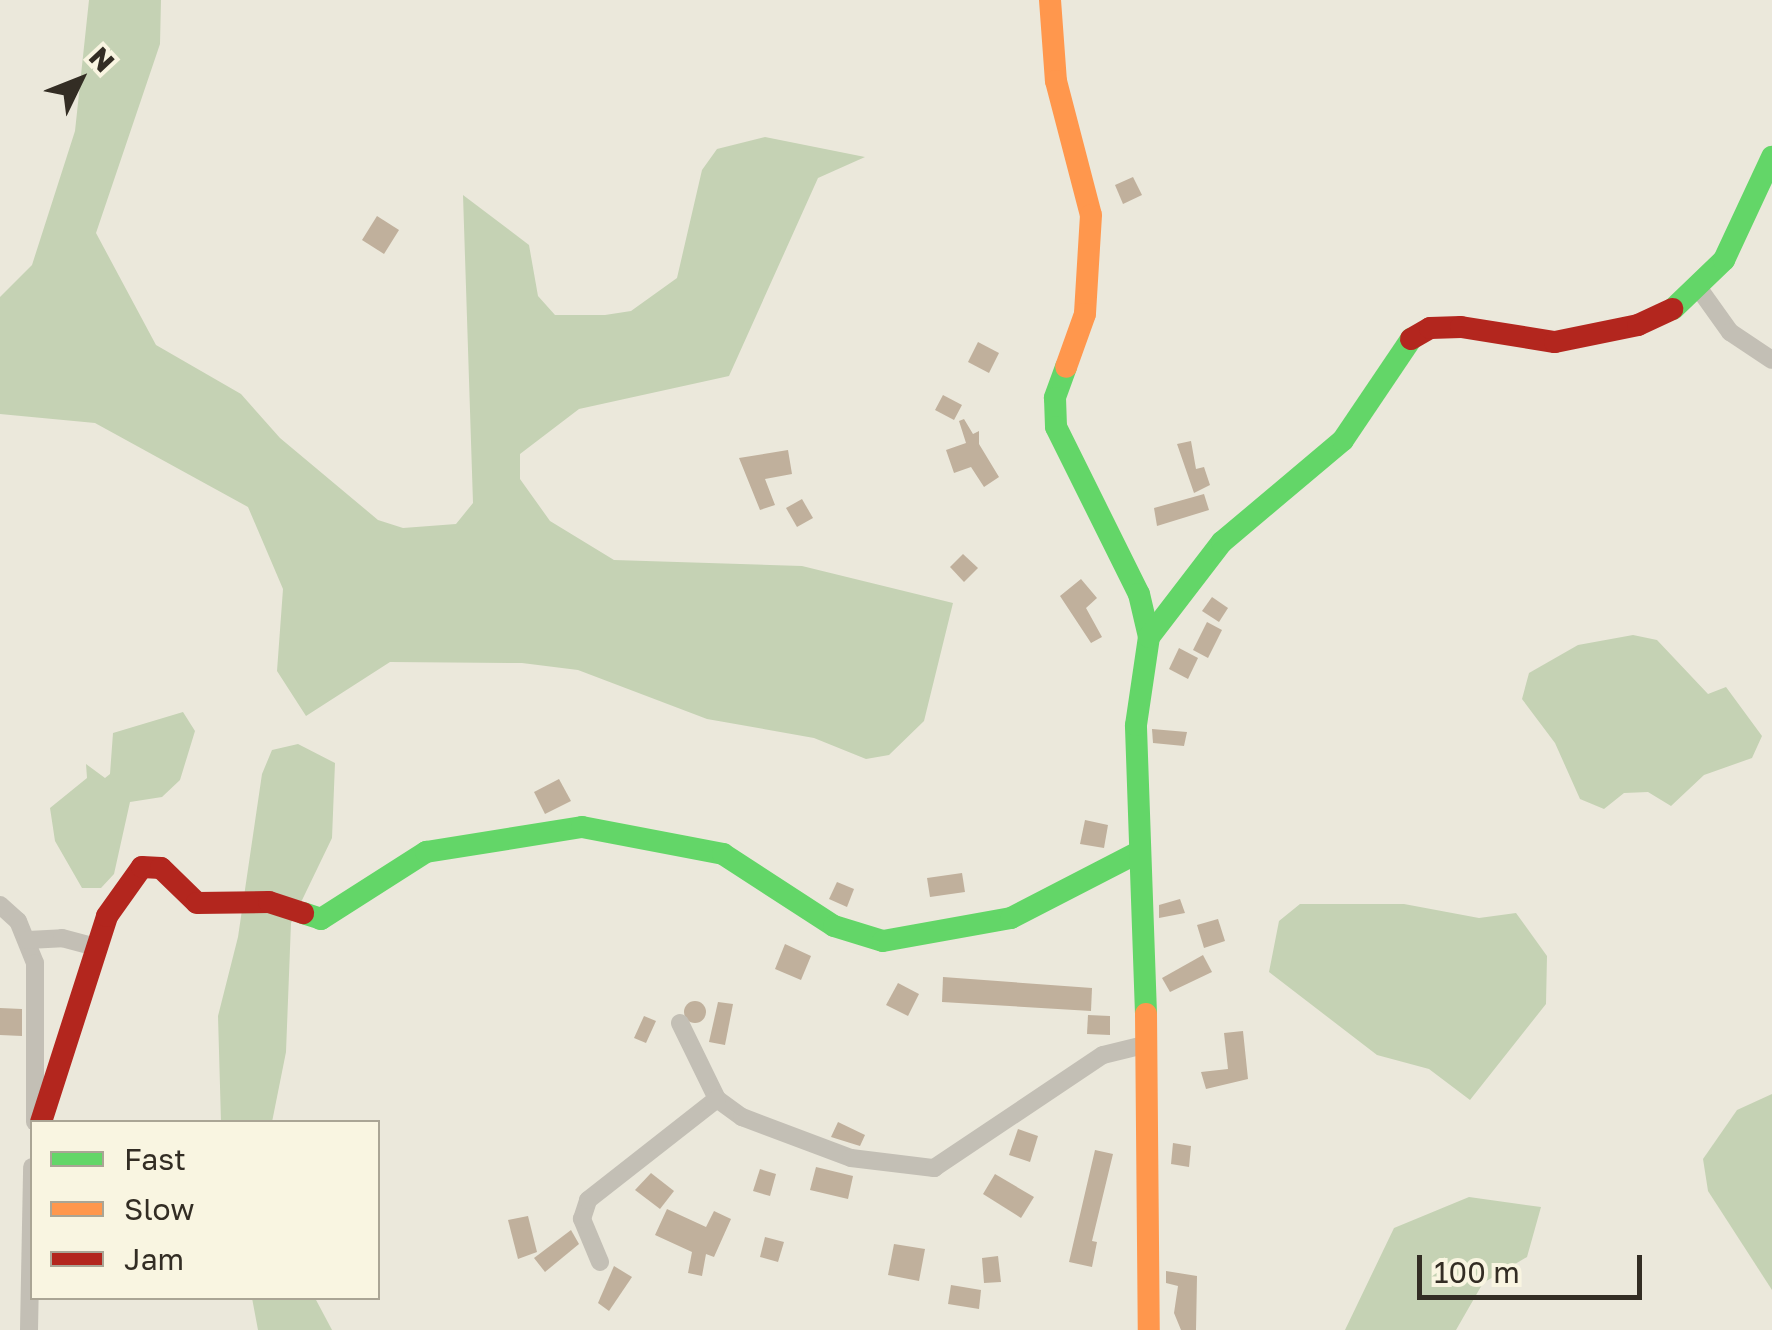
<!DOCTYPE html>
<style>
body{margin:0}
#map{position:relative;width:1772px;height:1330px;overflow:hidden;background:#ebe8db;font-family:"Golos Text",sans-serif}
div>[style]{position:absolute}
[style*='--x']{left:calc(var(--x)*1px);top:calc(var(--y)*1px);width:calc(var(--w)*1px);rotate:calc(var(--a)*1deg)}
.green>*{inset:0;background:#c5d2b4}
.building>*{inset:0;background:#c0b09c}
.round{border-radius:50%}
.street>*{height:18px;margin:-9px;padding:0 9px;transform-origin:9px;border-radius:9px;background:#c3bfb5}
.fast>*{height:22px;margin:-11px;padding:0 11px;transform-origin:11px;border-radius:11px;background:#63d668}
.slow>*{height:22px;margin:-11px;padding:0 11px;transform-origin:11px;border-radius:11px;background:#ff974d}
.jam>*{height:22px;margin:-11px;padding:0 11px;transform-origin:11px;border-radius:11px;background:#b3261e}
span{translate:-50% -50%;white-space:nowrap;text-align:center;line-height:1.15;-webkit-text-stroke:8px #f9f5e1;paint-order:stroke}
.legend{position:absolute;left:30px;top:1120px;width:350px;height:180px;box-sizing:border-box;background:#f9f5e1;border:2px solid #aaa595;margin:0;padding:12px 18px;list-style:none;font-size:30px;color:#332d24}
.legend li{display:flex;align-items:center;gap:20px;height:50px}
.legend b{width:50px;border:2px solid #aaa595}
.north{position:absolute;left:30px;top:30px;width:100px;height:100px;-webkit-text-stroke:8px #f9f5e1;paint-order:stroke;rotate:47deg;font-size:28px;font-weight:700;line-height:40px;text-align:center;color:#332d24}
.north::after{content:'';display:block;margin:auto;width:35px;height:45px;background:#332d24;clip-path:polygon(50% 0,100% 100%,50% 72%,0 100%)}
.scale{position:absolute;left:1417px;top:1255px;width:225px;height:45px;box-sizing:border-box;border:5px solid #332d24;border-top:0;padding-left:12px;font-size:30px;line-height:35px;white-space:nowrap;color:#332d24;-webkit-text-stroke:8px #f9f5e1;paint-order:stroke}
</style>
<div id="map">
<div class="green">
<i style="clip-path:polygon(89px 0,161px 0,160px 44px,96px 233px,156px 345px,241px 394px,280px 438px,378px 520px,403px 528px,456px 524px,473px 503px,463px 195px,529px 245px,538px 296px,555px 315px,605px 315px,631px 311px,677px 278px,702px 170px,717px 149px,765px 137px,865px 157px,818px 178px,729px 376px,579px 409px,520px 454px,520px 479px,550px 521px,614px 560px,802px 566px,953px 603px,924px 721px,889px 755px,866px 759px,814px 738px,707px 719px,578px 670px,522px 663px,390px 662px,306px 716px,277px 671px,283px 589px,248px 507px,95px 423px,0 414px,0 297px,32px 265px,75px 131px)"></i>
<i style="clip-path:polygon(1633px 635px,1657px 640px,1708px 694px,1726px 687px,1762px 736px,1752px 758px,1704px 775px,1671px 806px,1648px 792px,1624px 793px,1604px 809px,1580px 799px,1555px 743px,1522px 699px,1529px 673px,1578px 645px)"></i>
<i style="clip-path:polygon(183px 712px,195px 731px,180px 780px,162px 797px,130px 802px,114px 874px,101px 888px,82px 888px,55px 841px,50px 808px,87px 778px,86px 764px,105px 778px,110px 774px,113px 733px)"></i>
<i style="clip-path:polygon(298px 744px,335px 763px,332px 838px,291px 923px,286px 1052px,272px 1122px,221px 1122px,218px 1016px,238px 937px,262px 774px,272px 750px)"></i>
<i style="clip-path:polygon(1300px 904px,1404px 904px,1479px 918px,1516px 913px,1547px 956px,1546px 1004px,1470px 1100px,1429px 1069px,1377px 1055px,1269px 972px,1279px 921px)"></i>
<i style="clip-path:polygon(1772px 1094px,1772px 1290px,1708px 1191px,1703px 1159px,1737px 1110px)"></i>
<i style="clip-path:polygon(1469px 1197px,1541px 1207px,1527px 1257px,1483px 1283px,1456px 1330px,1345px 1330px,1394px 1228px)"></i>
<i style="clip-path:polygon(252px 1298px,315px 1298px,332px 1330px,258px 1330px)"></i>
</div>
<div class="building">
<i style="clip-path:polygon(1133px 177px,1142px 195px,1123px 204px,1115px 185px)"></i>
<i style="clip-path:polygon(377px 216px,399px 230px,384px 254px,362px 240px)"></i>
<i style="clip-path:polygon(978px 342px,999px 353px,989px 373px,968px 362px)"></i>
<i style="clip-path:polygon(943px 395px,962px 405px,954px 420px,935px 410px)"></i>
<i style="clip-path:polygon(964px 419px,973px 434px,979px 431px,979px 444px,999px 477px,984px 487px,971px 467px,954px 473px,946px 450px,966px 443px,959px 421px)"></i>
<i style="clip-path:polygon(1191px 441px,1196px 469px,1204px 467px,1210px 485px,1194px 493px,1177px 444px)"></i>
<i style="clip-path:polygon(788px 450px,792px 474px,765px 479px,775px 505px,760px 510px,739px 458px)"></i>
<i style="clip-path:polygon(1204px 494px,1209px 510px,1157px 526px,1154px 508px)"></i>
<i style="clip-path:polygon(802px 499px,813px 518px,797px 527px,786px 508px)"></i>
<i style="clip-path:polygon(963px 554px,978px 568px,964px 582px,950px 567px)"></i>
<i style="clip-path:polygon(1081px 579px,1097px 598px,1086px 608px,1102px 637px,1091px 643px,1060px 596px)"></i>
<i style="clip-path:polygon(1212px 597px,1228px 608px,1219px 622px,1202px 611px)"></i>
<i style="clip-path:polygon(1207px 622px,1222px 630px,1208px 658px,1193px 650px)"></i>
<i style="clip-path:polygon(1179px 648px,1198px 658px,1188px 679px,1169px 669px)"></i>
<i style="clip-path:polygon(1152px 729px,1187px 732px,1184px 746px,1153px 743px)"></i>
<i style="clip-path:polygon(559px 779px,571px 801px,545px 814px,534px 792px)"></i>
<i style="clip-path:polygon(1085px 820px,1108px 825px,1104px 848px,1080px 844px)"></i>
<i style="clip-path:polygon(962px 873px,965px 892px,930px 897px,927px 878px)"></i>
<i style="clip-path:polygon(837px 882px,854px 889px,847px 907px,829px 899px)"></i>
<i style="clip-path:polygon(1180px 899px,1185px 913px,1159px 918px,1159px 905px)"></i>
<i style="clip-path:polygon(1218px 919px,1225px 941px,1204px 948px,1197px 925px)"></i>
<i style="clip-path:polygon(785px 944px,811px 956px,801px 980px,775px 969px)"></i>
<i style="clip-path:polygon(1203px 955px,1212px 972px,1170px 992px,1162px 978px)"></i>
<i style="clip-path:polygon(943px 977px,1092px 988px,1091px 1011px,942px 1002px)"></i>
<i style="clip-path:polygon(898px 983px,919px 994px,908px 1016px,886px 1005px)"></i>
<i class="round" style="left:684px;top:1001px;width:22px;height:22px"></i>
<i style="clip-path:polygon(718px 1002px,733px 1004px,725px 1045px,709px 1042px)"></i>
<i style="clip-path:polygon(0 1008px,22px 1009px,22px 1036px,0 1035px)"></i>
<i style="clip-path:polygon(1088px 1015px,1110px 1016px,1110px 1035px,1087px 1034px)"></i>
<i style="clip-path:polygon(644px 1016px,656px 1021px,646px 1043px,634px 1038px)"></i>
<i style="clip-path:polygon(1243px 1031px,1248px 1079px,1206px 1089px,1201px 1072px,1228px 1069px,1224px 1033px)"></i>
<i style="clip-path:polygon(838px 1122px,865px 1135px,860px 1146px,831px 1137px)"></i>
<i style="clip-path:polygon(1018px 1129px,1038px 1136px,1030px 1162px,1009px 1155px)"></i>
<i style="clip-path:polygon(1173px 1143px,1191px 1146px,1189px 1167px,1171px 1164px)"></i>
<i style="clip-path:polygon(1095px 1150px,1113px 1154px,1092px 1241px,1097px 1242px,1092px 1267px,1069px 1262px)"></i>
<i style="clip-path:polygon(816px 1167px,853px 1176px,848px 1199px,810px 1190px)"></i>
<i style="clip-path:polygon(760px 1169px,776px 1174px,770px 1196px,753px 1191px)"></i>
<i style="clip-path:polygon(651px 1173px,674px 1191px,660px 1209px,635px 1190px)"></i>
<i style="clip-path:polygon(995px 1174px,1034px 1197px,1021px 1218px,983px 1194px)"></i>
<i style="clip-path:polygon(667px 1209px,706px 1227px,714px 1211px,731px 1219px,714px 1257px,706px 1254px,702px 1276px,688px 1273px,692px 1252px,655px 1235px)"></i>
<i style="clip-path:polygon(528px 1216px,537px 1252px,518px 1259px,508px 1220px)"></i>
<i style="clip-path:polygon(571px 1230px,579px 1244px,545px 1272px,534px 1258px)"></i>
<i style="clip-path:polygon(765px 1237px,784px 1242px,778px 1262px,760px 1257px)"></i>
<i style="clip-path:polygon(894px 1244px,925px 1249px,919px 1281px,888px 1275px)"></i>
<i style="clip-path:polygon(998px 1256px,1001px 1282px,984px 1283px,982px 1258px)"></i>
<i style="clip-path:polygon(614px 1266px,632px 1277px,609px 1311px,598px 1303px)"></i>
<i style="clip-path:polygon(1166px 1271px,1197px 1276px,1196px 1330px,1181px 1330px,1174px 1313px,1178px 1286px,1166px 1283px)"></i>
<i style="clip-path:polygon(951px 1285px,981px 1290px,979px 1309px,948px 1304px)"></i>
</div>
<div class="street">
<i style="--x:1700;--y:290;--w:52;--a:54.5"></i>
<i style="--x:1730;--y:332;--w:50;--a:33.7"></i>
<i style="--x:0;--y:905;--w:24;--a:42"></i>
<i style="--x:18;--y:921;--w:45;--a:68"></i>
<i style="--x:35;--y:963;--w:159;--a:90"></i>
<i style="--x:28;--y:940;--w:34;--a:-3"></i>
<i style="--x:62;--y:938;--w:35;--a:15"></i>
<i style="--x:680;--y:1023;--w:85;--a:64"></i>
<i style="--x:717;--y:1099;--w:31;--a:36"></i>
<i style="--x:742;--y:1117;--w:116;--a:20.6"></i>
<i style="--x:851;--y:1158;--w:84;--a:6.9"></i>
<i style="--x:934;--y:1168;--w:203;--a:-33.8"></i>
<i style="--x:1103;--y:1055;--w:42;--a:-13.7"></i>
<i style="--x:600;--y:1262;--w:47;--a:-112.7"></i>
<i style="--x:582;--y:1219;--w:20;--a:-72"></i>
<i style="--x:588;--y:1200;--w:164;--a:-38.1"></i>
<i style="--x:29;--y:1330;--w:163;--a:-88.9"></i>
</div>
<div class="fast">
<i style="--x:1673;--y:309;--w:71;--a:-43.9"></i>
<i style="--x:1724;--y:260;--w:114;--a:-65"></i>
<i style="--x:1066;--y:367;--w:33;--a:110"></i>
<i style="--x:1055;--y:398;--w:29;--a:88"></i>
<i style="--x:1056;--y:427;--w:186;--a:63.6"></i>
<i style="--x:1139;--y:594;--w:44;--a:76.9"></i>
<i style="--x:303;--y:913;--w:19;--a:18"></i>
<i style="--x:321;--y:919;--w:125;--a:-32.5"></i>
<i style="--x:426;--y:852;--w:158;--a:-9.1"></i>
<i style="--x:582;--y:827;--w:144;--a:10.8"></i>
<i style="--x:723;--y:854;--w:132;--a:33"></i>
<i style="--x:834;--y:926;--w:51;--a:17"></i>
<i style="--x:883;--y:941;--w:130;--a:-10.2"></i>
<i style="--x:1011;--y:918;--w:142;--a:-27.3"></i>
<i style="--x:1146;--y:1014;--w:289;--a:-92"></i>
<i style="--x:1136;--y:725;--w:89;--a:-81.6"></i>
<i style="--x:1149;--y:637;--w:120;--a:-52.5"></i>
<i style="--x:1222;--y:542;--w:158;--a:-40.1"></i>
<i style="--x:1343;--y:440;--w:122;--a:-56"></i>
</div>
<div class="slow">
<i style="--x:1050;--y:0;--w:81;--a:85.8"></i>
<i style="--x:1056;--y:81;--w:138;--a:75.4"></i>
<i style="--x:1091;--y:215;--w:99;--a:93.5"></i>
<i style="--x:1085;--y:314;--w:56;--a:109.7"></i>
<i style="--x:1146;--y:1014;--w:316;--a:89.5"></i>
</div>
<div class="jam">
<i style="--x:1411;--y:339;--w:22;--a:-30"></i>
<i style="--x:1430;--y:328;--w:31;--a:-2"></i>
<i style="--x:1461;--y:327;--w:95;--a:9.1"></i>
<i style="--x:1555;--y:342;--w:85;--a:-11.6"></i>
<i style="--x:1638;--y:325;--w:38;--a:-25"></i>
<i style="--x:41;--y:1122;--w:216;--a:-72.2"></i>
<i style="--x:107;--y:916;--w:60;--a:-54.5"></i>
<i style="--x:142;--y:867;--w:19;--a:3"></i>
<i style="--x:161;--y:868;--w:50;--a:44.2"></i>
<i style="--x:197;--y:903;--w:72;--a:-0.8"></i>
<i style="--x:269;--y:902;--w:36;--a:18"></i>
</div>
<ul class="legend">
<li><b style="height:12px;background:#63d668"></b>Fast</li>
<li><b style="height:12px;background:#ff974d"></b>Slow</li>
<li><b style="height:12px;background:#b3261e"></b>Jam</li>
</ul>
<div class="north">N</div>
<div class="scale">100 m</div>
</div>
